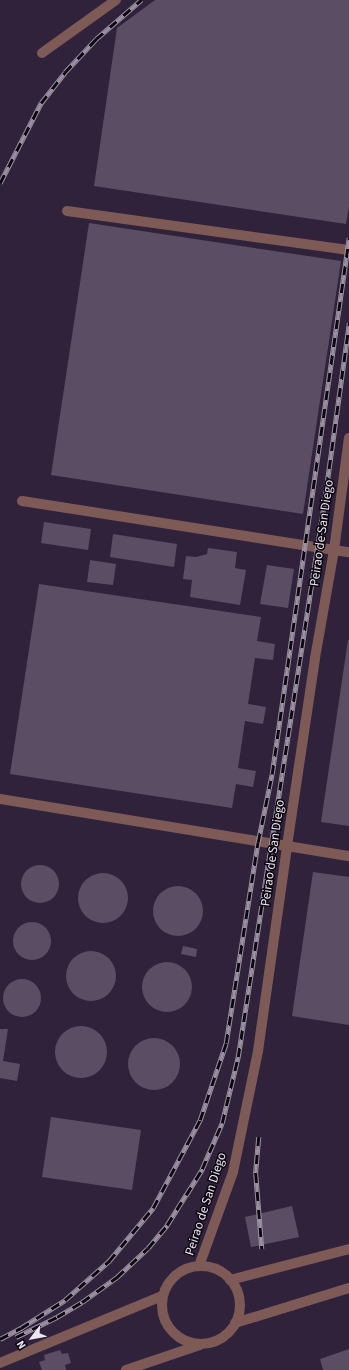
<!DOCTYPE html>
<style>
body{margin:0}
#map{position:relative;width:349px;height:1370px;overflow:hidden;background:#261b2f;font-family:"Source Sans 3",sans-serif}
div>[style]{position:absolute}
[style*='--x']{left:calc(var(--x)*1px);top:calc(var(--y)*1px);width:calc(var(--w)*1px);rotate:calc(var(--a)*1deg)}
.built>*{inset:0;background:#31223c}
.building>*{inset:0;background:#5a4d64}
.round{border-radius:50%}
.service>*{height:10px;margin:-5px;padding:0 5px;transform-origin:5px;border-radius:5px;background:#7d5a56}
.service>.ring{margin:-5px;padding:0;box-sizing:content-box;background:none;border:10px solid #7d5a56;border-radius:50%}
.rail>*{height:4.5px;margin-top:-2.25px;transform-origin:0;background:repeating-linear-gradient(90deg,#0d0810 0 9px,#9990a0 0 18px);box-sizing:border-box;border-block:1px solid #9990a0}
span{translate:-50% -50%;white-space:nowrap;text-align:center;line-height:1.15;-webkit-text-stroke:3px #0d0810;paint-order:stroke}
.street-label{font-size:13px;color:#ece5f2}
.north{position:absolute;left:12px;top:1318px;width:40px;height:40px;-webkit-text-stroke:3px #0d0810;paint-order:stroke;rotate:238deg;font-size:11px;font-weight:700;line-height:16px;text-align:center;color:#ece5f2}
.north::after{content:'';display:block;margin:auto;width:14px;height:18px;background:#ece5f2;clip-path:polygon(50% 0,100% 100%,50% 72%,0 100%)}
</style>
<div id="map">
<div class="built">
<i style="clip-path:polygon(0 0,349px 0,349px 1370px,0 1370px)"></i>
</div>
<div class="building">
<i style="clip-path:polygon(155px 0,349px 0,349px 207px,346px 224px,94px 186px,117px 28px)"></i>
<i style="clip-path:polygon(89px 223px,341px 261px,303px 514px,51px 475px)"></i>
<i style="clip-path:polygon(44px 522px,91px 529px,88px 550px,41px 543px)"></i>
<i style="clip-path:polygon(113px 534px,177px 544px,174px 567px,110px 557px)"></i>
<i style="clip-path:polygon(208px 548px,237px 552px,235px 568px,246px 570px,240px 605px,190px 597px,192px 580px,183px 579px,186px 556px,196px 557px,207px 554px)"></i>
<i style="clip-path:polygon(90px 560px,116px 564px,113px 585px,87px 582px)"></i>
<i style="clip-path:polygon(267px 565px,294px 569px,288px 608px,260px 604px)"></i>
<i style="clip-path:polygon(39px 584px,261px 617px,257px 641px,275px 644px,273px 660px,255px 658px,248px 704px,266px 707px,263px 724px,245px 721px,238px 768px,256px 771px,253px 787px,236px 784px,232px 808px,10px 774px)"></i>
<i style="clip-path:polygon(348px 640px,349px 640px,349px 826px,321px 822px)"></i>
<i class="round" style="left:21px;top:865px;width:38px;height:38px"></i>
<i style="clip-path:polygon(313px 872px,349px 877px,349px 1025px,292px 1016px)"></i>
<i class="round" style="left:78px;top:873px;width:50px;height:50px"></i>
<i class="round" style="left:153px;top:886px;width:50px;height:50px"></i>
<i class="round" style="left:13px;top:922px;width:38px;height:38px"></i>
<i style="clip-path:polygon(183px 946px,197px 949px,196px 957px,181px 954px)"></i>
<i class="round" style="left:66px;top:951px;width:50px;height:50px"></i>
<i class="round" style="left:142px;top:962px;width:50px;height:50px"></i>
<i class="round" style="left:3px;top:979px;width:38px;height:38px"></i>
<i class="round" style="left:55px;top:1026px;width:52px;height:52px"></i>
<i style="clip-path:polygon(0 1029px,8px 1029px,3px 1061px,20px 1064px,17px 1081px,0 1078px)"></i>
<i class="round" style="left:128px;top:1038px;width:52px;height:52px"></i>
<i style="clip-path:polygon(51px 1117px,141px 1130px,132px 1190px,42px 1177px)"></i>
<i style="clip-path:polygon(292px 1206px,299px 1237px,251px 1247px,245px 1217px)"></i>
<i style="clip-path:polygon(349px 1349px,349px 1370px,323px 1370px,320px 1359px)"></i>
<i style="clip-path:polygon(60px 1350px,62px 1354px,68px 1353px,71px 1363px,65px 1365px,66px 1370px,42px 1370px,39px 1362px,45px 1360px,44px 1355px)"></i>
</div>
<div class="service">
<i style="--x:42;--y:53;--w:91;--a:-35.6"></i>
<i style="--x:67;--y:211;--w:285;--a:7.9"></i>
<i style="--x:22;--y:501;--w:331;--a:8.9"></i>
<i style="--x:0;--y:799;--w:354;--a:9.3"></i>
<i style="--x:199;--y:1266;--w:100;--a:-70.1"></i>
<i style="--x:233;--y:1172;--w:124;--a:-78.3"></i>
<i style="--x:258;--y:1051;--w:207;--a:-81.9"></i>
<i style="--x:287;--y:846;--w:190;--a:-81.5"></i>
<i style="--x:315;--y:658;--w:110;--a:-80"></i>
<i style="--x:334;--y:550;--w:113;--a:-82.4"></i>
<i class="ring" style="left:162px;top:1266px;width:68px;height:68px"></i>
<i style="--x:230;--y:1280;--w:123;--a:-14.6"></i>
<i style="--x:235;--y:1323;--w:119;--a:-17.1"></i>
<i style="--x:0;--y:1363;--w:175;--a:-22.5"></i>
<i style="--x:126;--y:1370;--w:78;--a:-18.7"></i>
</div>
<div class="rail">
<i style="--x:0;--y:183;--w:90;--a:-62.9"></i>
<i style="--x:41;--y:103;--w:39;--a:-52"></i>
<i style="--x:65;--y:72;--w:45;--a:-46.8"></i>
<i style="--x:96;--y:39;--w:60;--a:-40.9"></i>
<i style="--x:259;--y:1137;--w:37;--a:95"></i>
<i style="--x:256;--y:1174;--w:75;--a:85.4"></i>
<i style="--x:16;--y:1337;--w:46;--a:-26"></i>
<i style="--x:57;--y:1317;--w:29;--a:-31"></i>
<i style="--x:82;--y:1302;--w:43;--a:-35.5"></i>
<i style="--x:117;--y:1277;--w:42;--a:-43.1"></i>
<i style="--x:148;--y:1248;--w:30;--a:-50"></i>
<i style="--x:167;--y:1225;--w:36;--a:-58"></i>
<i style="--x:186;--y:1195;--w:31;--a:-58"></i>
<i style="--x:202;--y:1169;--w:50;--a:-66.5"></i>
<i style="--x:222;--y:1123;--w:68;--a:-76.4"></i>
<i style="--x:238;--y:1057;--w:560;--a:-81.16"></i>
<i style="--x:324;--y:504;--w:183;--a:-82.1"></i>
<i style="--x:0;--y:1339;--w:24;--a:-28"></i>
<i style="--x:21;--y:1328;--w:52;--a:-32.5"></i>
<i style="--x:65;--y:1300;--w:59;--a:-41.6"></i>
<i style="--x:109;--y:1261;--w:69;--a:-50.3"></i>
<i style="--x:153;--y:1208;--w:100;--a:-61.9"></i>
<i style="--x:200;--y:1120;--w:81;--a:-71.3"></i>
<i style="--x:226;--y:1043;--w:204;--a:-81"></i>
<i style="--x:258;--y:842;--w:69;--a:-78.4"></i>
<i style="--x:272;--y:774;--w:542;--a:-81.83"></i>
</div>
<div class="street-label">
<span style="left:322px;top:533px;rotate:-82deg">Peirao de San Diego</span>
<span style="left:273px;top:853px;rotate:-82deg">Peirao de San Diego</span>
<span style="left:206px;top:1204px;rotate:-72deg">Peirao de San Diego</span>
</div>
<div class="north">N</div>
</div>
